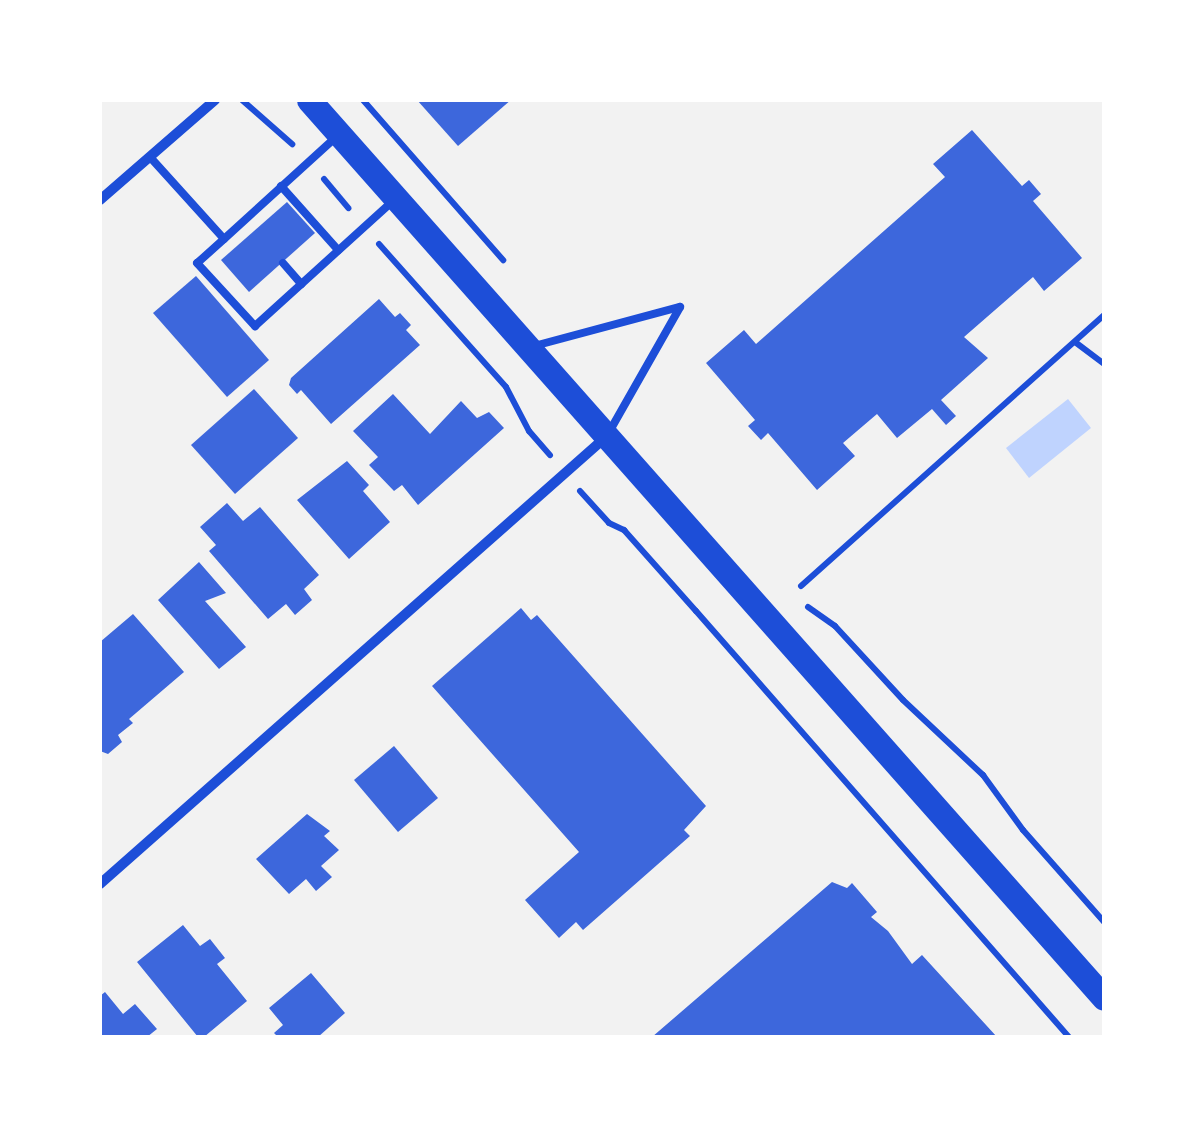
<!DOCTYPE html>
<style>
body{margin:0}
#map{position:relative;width:1204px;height:1137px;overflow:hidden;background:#f2f2f2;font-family:"Alegreya Sans",sans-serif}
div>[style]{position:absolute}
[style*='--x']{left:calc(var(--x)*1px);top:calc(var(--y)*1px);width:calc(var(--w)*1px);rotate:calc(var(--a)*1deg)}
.water>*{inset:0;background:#bfd3fe}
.building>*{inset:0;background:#3d67dc}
.path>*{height:6px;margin:-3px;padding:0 3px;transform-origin:3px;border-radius:3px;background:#1d4ed8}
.service>*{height:8px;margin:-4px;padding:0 4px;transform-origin:4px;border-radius:4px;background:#1d4ed8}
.minor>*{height:10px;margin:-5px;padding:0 5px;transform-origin:5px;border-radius:5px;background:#1d4ed8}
.primary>*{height:25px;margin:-12.5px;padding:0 12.5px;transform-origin:12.5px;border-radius:12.5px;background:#1d4ed8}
span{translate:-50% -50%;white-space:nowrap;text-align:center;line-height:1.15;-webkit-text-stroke:8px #fff;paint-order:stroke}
.frame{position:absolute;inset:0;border:102px solid #fff;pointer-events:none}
</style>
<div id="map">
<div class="water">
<i style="clip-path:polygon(1068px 399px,1091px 428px,1029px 478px,1006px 448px)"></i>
</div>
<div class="building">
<i style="clip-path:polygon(417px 100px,511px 100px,458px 146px)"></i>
<i style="clip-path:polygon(972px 130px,1022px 186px,1029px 180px,1041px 194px,1033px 201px,1082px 258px,1044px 291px,1033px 277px,964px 337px,988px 358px,941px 400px,956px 416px,946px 425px,932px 409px,897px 438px,877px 414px,843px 443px,855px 456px,817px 490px,768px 433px,761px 440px,748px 426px,755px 420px,706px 363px,744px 330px,756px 344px,945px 177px,933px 164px)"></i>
<i style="clip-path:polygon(287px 202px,315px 233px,249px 292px,221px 260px)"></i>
<i style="clip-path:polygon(196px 276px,269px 360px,227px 397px,153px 313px)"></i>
<i style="clip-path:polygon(379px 299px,395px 317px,400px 313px,411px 325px,406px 330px,420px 345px,331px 424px,301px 390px,297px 394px,289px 385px,291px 378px)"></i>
<i style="clip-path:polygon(254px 389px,298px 438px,235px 494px,191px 445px)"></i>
<i style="clip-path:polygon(393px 394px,430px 434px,461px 401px,477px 418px,489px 412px,504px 428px,418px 505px,402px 485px,394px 491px,369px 465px,378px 457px,353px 431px)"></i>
<i style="clip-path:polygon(347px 461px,369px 485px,363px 491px,390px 522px,349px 559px,297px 500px)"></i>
<i style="clip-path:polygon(227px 503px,243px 521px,260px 507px,319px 575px,304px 589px,312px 600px,295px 615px,286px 604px,268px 619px,209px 551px,216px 545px,200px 527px)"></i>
<i style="clip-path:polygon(199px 562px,226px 593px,205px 601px,246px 647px,219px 669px,158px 600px)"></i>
<i style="clip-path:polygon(521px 608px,531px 620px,537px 615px,706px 806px,684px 830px,690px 836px,583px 930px,576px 922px,559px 938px,525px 900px,579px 852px,432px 686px)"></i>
<i style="clip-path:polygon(133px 614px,184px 672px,129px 719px,133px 723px,118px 735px,122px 742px,108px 754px,100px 751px,100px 642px)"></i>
<i style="clip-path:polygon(394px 746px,438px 798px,398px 832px,354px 780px)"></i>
<i style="clip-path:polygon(307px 814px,330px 831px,324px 836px,339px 850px,321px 866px,332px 877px,316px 891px,306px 879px,289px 894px,256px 859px)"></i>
<i style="clip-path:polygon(832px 882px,847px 888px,852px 883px,877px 912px,871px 917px,888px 931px,912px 964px,922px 955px,997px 1037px,652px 1037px)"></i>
<i style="clip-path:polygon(183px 925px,200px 946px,210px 939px,225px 958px,217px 964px,247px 1001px,204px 1037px,198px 1037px,137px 962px)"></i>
<i style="clip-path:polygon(311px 973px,345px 1013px,318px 1037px,278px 1037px,274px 1033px,283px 1025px,269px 1008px)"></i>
<i style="clip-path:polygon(105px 992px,123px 1014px,135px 1004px,157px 1029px,147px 1037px,100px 1037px,100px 996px)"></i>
</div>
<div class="path">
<i style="--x:242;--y:100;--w:67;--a:41.3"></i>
<i style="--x:363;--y:100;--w:213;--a:48.8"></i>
<i style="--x:324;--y:179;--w:38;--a:50"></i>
<i style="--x:379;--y:244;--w:191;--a:48.4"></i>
<i style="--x:506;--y:387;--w:50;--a:62.4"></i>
<i style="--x:529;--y:431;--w:32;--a:49"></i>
<i style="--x:1075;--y:342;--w:36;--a:37"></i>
<i style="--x:580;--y:491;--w:43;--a:47.8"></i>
<i style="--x:609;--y:523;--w:17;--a:25"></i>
<i style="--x:624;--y:530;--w:108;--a:48.4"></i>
<i style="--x:696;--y:611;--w:566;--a:48.8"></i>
<i style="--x:801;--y:586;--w:407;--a:-41.8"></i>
<i style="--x:808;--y:607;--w:33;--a:35"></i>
<i style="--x:835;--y:626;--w:100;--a:47.4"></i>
<i style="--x:903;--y:700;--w:110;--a:43.2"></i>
<i style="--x:983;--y:775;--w:68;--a:54"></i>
<i style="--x:1023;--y:830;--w:123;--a:48.6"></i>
</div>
<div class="service">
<i style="--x:150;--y:157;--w:110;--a:47.9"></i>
<i style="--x:224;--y:239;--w:36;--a:138"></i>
<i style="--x:197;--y:263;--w:86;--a:47.4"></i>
<i style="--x:255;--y:326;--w:188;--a:-42.2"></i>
<i style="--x:281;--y:186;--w:86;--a:48.3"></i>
<i style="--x:224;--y:239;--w:150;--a:-42.3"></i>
<i style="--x:283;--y:263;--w:28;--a:49"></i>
<i style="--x:534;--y:346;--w:151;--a:-15"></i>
<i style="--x:608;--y:434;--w:146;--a:-60.4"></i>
</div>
<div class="minor">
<i style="--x:100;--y:200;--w:152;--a:-41"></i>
<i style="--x:100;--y:884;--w:675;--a:-41.46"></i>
</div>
<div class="primary">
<i style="--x:309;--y:100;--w:1199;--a:48.48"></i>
</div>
<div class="frame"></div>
</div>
